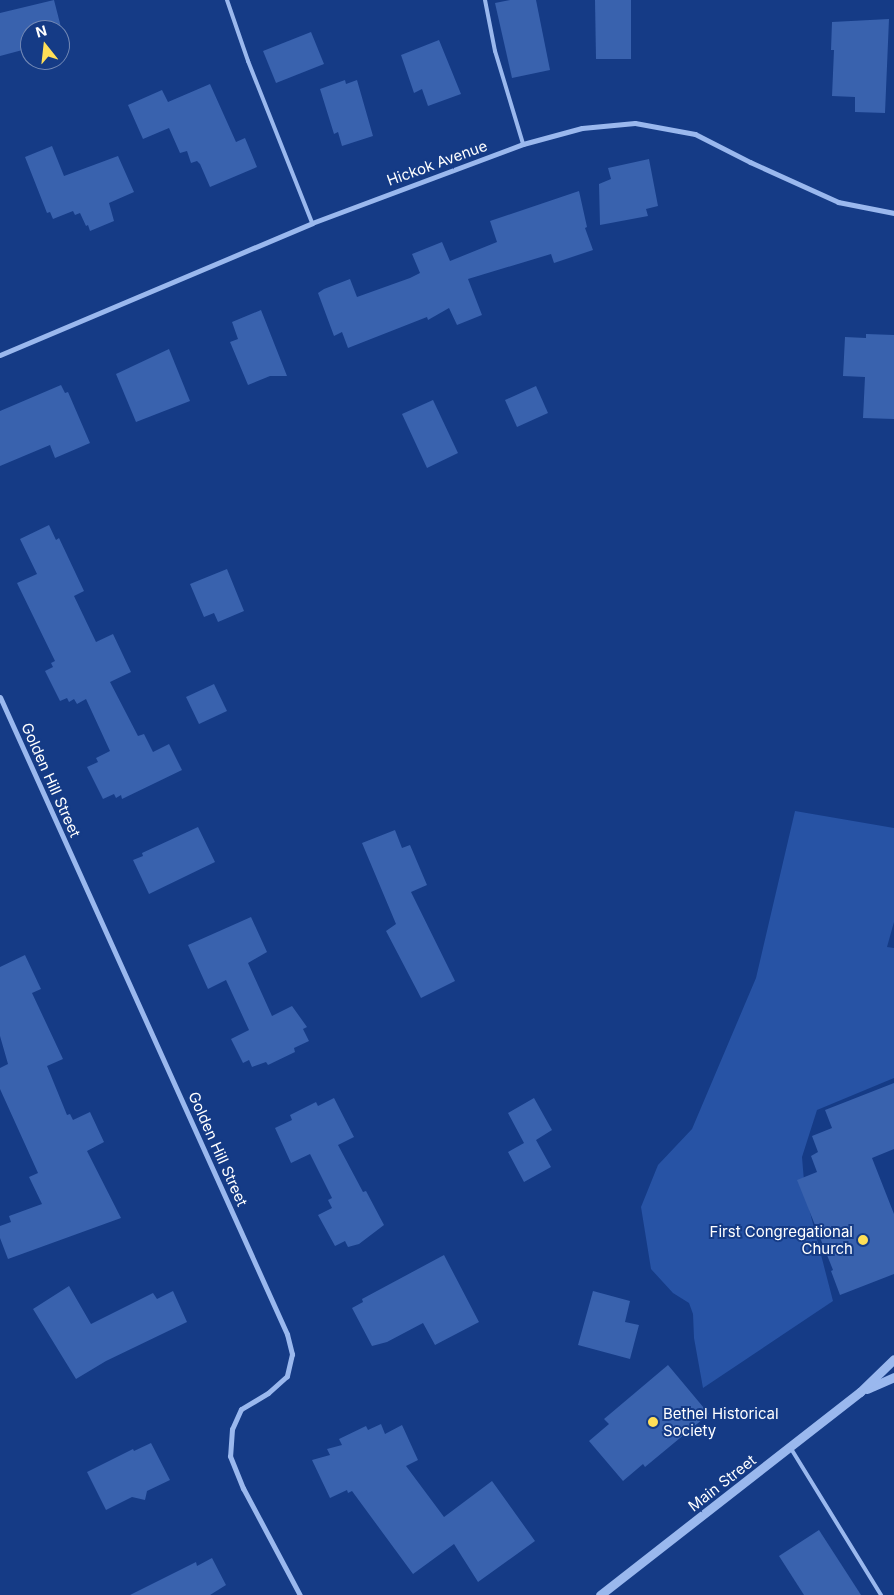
<!DOCTYPE html>
<style>
body{margin:0}
#map{position:relative;width:894px;height:1595px;overflow:hidden;background:#153b86;font-family:Inter,sans-serif}
div>[style]{position:absolute}
[style*='--x']{left:calc(var(--x)*1px);top:calc(var(--y)*1px);width:calc(var(--w)*1px);rotate:calc(var(--a)*1deg)}
.green>*{inset:0;background:#2753a5}
.building>*{inset:0;background:#3962ae}
.service>*{height:4px;margin:-2px;padding:0 2px;transform-origin:2px;border-radius:2px;background:#9ab8ee}
.minor>*{height:5px;margin:-2.5px;padding:0 2.5px;transform-origin:2.5px;border-radius:2.5px;background:#9ab8ee}
.tertiary>*{height:9px;margin:-4.5px;padding:0 4.5px;transform-origin:4.5px;border-radius:4.5px;background:#9ab8ee}
.dots>*{width:14px;height:14px;translate:-50% -50%;box-sizing:border-box;border:2px solid #153b86;border-radius:50%}
span{translate:-50% -50%;white-space:nowrap;text-align:center;line-height:1.15;-webkit-text-stroke:4px #153b86;paint-order:stroke}
.street-label{font-size:15px;color:#fff}
.poi-label{font-size:15px;color:#fff}
.right{translate:-100% -50%;text-align:right}
.left{translate:0 -50%;text-align:left}
.north{position:absolute;left:20px;top:20px;width:50px;height:50px;box-sizing:border-box;background:#153b86;border:1px solid #7389b6;border-radius:50%;rotate:344deg;font-size:14px;font-weight:700;line-height:20px;text-align:center;color:#fff}
.north::after{content:'';display:block;margin:auto;width:18px;height:22px;background:#ffdf57;clip-path:polygon(50% 0,100% 100%,50% 72%,0 100%)}
</style>
<div id="map">
<div class="green">
<i style="clip-path:polygon(795px 811px,894px 828px,894px 922px,887px 947px,894px 948px,894px 1078px,817px 1110px,802px 1157px,805px 1193px,833px 1301px,703px 1388px,694px 1338px,693px 1314px,689px 1303px,673px 1293px,651px 1269px,641px 1207px,658px 1165px,692px 1129px,756px 978px)"></i>
</div>
<div class="building">
<i style="clip-path:polygon(54px 0,64px 39px,60px 40px,60px 30px,30px 30px,30px 48px,0 56px,0 13px)"></i>
<i style="clip-path:polygon(510px 0,536px 0,550px 70px,512px 78px,495px 3px)"></i>
<i style="clip-path:polygon(595px 0,631px 0,631px 59px,596px 59px)"></i>
<i style="clip-path:polygon(889px 19px,885px 113px,855px 112px,855px 97px,832px 96px,834px 50px,831px 50px,832px 22px)"></i>
<i style="clip-path:polygon(311px 32px,324px 64px,276px 83px,263px 51px)"></i>
<i style="clip-path:polygon(439px 40px,461px 94px,428px 106px,422px 89px,414px 93px,401px 55px)"></i>
<i style="clip-path:polygon(345px 80px,346px 84px,357px 80px,373px 136px,342px 146px,338px 132px,334px 134px,320px 89px)"></i>
<i style="clip-path:polygon(210px 84px,236px 142px,245px 138px,257px 167px,210px 187px,200px 164px,197px 161px,191px 163px,187px 151px,180px 153px,169px 128px,143px 139px,128px 105px,162px 90px,168px 102px)"></i>
<i style="clip-path:polygon(52px 146px,64px 176px,118px 156px,134px 192px,109px 203px,114px 221px,90px 231px,88px 225px,86px 226px,80px 213px,75px 215px,73px 211px,53px 219px,50px 212px,47px 213px,25px 157px)"></i>
<i style="clip-path:polygon(649px 159px,658px 206px,646px 209px,648px 216px,600px 225px,599px 184px,611px 179px,608px 168px)"></i>
<i style="clip-path:polygon(579px 191px,587px 227px,585px 228px,593px 250px,554px 263px,551px 254px,468px 279px,482px 315px,457px 325px,449px 308px,428px 320px,427px 317px,348px 348px,342px 332px,334px 336px,318px 293px,324px 289px,350px 279px,357px 297px,410px 278px,420px 273px,412px 254px,442px 242px,450px 261px,497px 242px,490px 221px)"></i>
<i style="clip-path:polygon(261px 310px,287px 376px,270px 376px,248px 385px,230px 342px,238px 339px,232px 322px)"></i>
<i style="clip-path:polygon(866px 334px,894px 335px,894px 419px,863px 418px,865px 377px,843px 376px,845px 337px,866px 338px)"></i>
<i style="clip-path:polygon(169px 349px,190px 401px,136px 422px,116px 374px)"></i>
<i style="clip-path:polygon(61px 385px,65px 393px,68px 392px,90px 443px,55px 458px,50px 445px,0 466px,0 411px)"></i>
<i style="clip-path:polygon(536px 386px,548px 413px,517px 427px,505px 400px)"></i>
<i style="clip-path:polygon(433px 400px,458px 453px,427px 468px,402px 414px)"></i>
<i style="clip-path:polygon(49px 525px,56px 540px,59px 538px,84px 591px,74px 596px,96px 642px,113px 634px,131px 672px,110px 682px,138px 736px,144px 734px,153px 752px,169px 744px,182px 770px,122px 799px,121px 795px,116px 798px,114px 794px,103px 799px,87px 767px,98px 762px,96px 758px,110px 751px,86px 699px,77px 704px,74px 699px,69px 702px,67px 698px,60px 701px,45px 671px,53px 667px,51px 663px,55px 661px,17px 583px,37px 574px,20px 539px)"></i>
<i style="clip-path:polygon(227px 569px,244px 611px,218px 622px,214px 613px,204px 617px,190px 584px)"></i>
<i style="clip-path:polygon(214px 684px,227px 711px,199px 724px,186px 697px)"></i>
<i style="clip-path:polygon(198px 827px,215px 862px,149px 894px,133px 860px,143px 856px,142px 853px)"></i>
<i style="clip-path:polygon(395px 830px,402px 848px,410px 845px,427px 885px,411px 892px,455px 981px,421px 998px,386px 931px,396px 924px,362px 843px)"></i>
<i style="clip-path:polygon(251px 917px,267px 952px,248px 963px,272px 1016px,292px 1006px,307px 1027px,303px 1029px,309px 1041px,294px 1048px,295px 1052px,268px 1065px,266px 1062px,252px 1067px,249px 1060px,243px 1063px,231px 1039px,249px 1030px,226px 980px,208px 989px,188px 945px)"></i>
<i style="clip-path:polygon(25px 955px,41px 989px,32px 993px,63px 1059px,47px 1066px,67px 1115px,70px 1114px,73px 1120px,90px 1112px,104px 1142px,87px 1151px,121px 1218px,8px 1259px,0 1238px,0 1226px,11px 1222px,9px 1216px,42px 1204px,29px 1177px,38px 1173px,0 1089px,0 1068px,8px 1064px,0 1036px,0 967px)"></i>
<i style="clip-path:polygon(894px 1083px,894px 1149px,872px 1158px,894px 1214px,894px 1274px,840px 1295px,831px 1271px,833px 1270px,797px 1180px,817px 1172px,811px 1156px,818px 1152px,812px 1136px,832px 1128px,825px 1110px)"></i>
<i style="clip-path:polygon(334px 1098px,354px 1137px,338px 1145px,363px 1192px,366px 1191px,384px 1225px,359px 1244px,348px 1247px,345px 1241px,335px 1246px,318px 1215px,332px 1208px,328px 1200px,332px 1198px,310px 1154px,291px 1163px,275px 1128px,292px 1120px,290px 1115px,316px 1102px,318px 1106px)"></i>
<i style="clip-path:polygon(534px 1098px,552px 1130px,536px 1140px,551px 1167px,524px 1182px,508px 1152px,524px 1143px,508px 1113px)"></i>
<i style="clip-path:polygon(444px 1255px,479px 1322px,435px 1345px,423px 1323px,387px 1342px,372px 1346px,352px 1308px,363px 1302px,362px 1299px)"></i>
<i style="clip-path:polygon(69px 1286px,91px 1324px,153px 1293px,157px 1299px,173px 1291px,187px 1322px,106px 1361px,76px 1379px,33px 1309px)"></i>
<i style="clip-path:polygon(593px 1291px,630px 1301px,625px 1322px,639px 1325px,630px 1359px,578px 1345px)"></i>
<i style="clip-path:polygon(668px 1365px,709px 1414px,645px 1467px,643px 1464px,623px 1481px,589px 1441px,609px 1424px,604px 1419px)"></i>
<i style="clip-path:polygon(381px 1424px,385px 1434px,402px 1425px,418px 1460px,406px 1466px,444px 1517px,492px 1481px,535px 1541px,478px 1582px,454px 1544px,413px 1574px,352px 1491px,348px 1493px,347px 1490px,330px 1498px,312px 1460px,330px 1455px,327px 1449px,342px 1445px,339px 1439px,366px 1426px,368px 1430px)"></i>
<i style="clip-path:polygon(151px 1443px,170px 1480px,147px 1491px,145px 1500px,132px 1497px,106px 1510px,87px 1472px,133px 1449px,134px 1451px)"></i>
<i style="clip-path:polygon(819px 1530px,861px 1595px,804px 1595px,779px 1556px)"></i>
<i style="clip-path:polygon(212px 1558px,226px 1585px,210px 1595px,130px 1595px,196px 1562px,197px 1566px)"></i>
</div>
<div class="service">
<i style="--x:227;--y:0;--w:65;--a:71"></i>
<i style="--x:248;--y:61;--w:174;--a:68.4"></i>
<i style="--x:485;--y:0;--w:52;--a:78.9"></i>
<i style="--x:495;--y:51;--w:97;--a:73.2"></i>
<i style="--x:790;--y:1447;--w:174;--a:58.4"></i>
</div>
<div class="minor">
<i style="--x:0;--y:355;--w:339;--a:-22.9"></i>
<i style="--x:312;--y:223;--w:225;--a:-20.5"></i>
<i style="--x:523;--y:144;--w:61;--a:-15.2"></i>
<i style="--x:582;--y:128;--w:53;--a:-5.4"></i>
<i style="--x:635;--y:123;--w:61;--a:10.4"></i>
<i style="--x:695;--y:134;--w:62;--a:27"></i>
<i style="--x:750;--y:162;--w:97;--a:24.4"></i>
<i style="--x:838;--y:202;--w:57;--a:11.1"></i>
<i style="--x:0;--y:697;--w:699;--a:65.75"></i>
<i style="--x:287;--y:1334;--w:21;--a:76"></i>
<i style="--x:292;--y:1354;--w:23;--a:103"></i>
<i style="--x:287;--y:1376;--w:25;--a:138"></i>
<i style="--x:268;--y:1393;--w:31;--a:149"></i>
<i style="--x:241;--y:1409;--w:22;--a:114"></i>
<i style="--x:232;--y:1429;--w:27;--a:94"></i>
<i style="--x:230;--y:1456;--w:35;--a:68"></i>
<i style="--x:243;--y:1488;--w:121;--a:62"></i>
</div>
<div class="tertiary">
<i style="--x:867;--y:1389;--w:30;--a:-24"></i>
<i style="--x:600;--y:1595;--w:330;--a:-38"></i>
<i style="--x:860;--y:1392;--w:47;--a:-44.1"></i>
</div>
<div class="dots">
<i style="left:863px;top:1240px;background:#ffdf57"></i>
<i style="left:653px;top:1422px;background:#ffdf57"></i>
</div>
<div class="street-label">
<span style="left:437px;top:163px;rotate:-20deg">Hickok Avenue</span>
<span style="left:51px;top:780px;rotate:66deg">Golden Hill Street</span>
<span style="left:218px;top:1149px;rotate:66deg">Golden Hill Street</span>
<span style="left:722px;top:1483px;rotate:-38deg">Main Street</span>
</div>
<div class="poi-label">
<span class="right" style="left:853px;top:1240px">First Congregational<br>Church</span>
<span class="left" style="left:663px;top:1422px">Bethel Historical<br>Society</span>
</div>
<div class="north">N</div>
</div>
